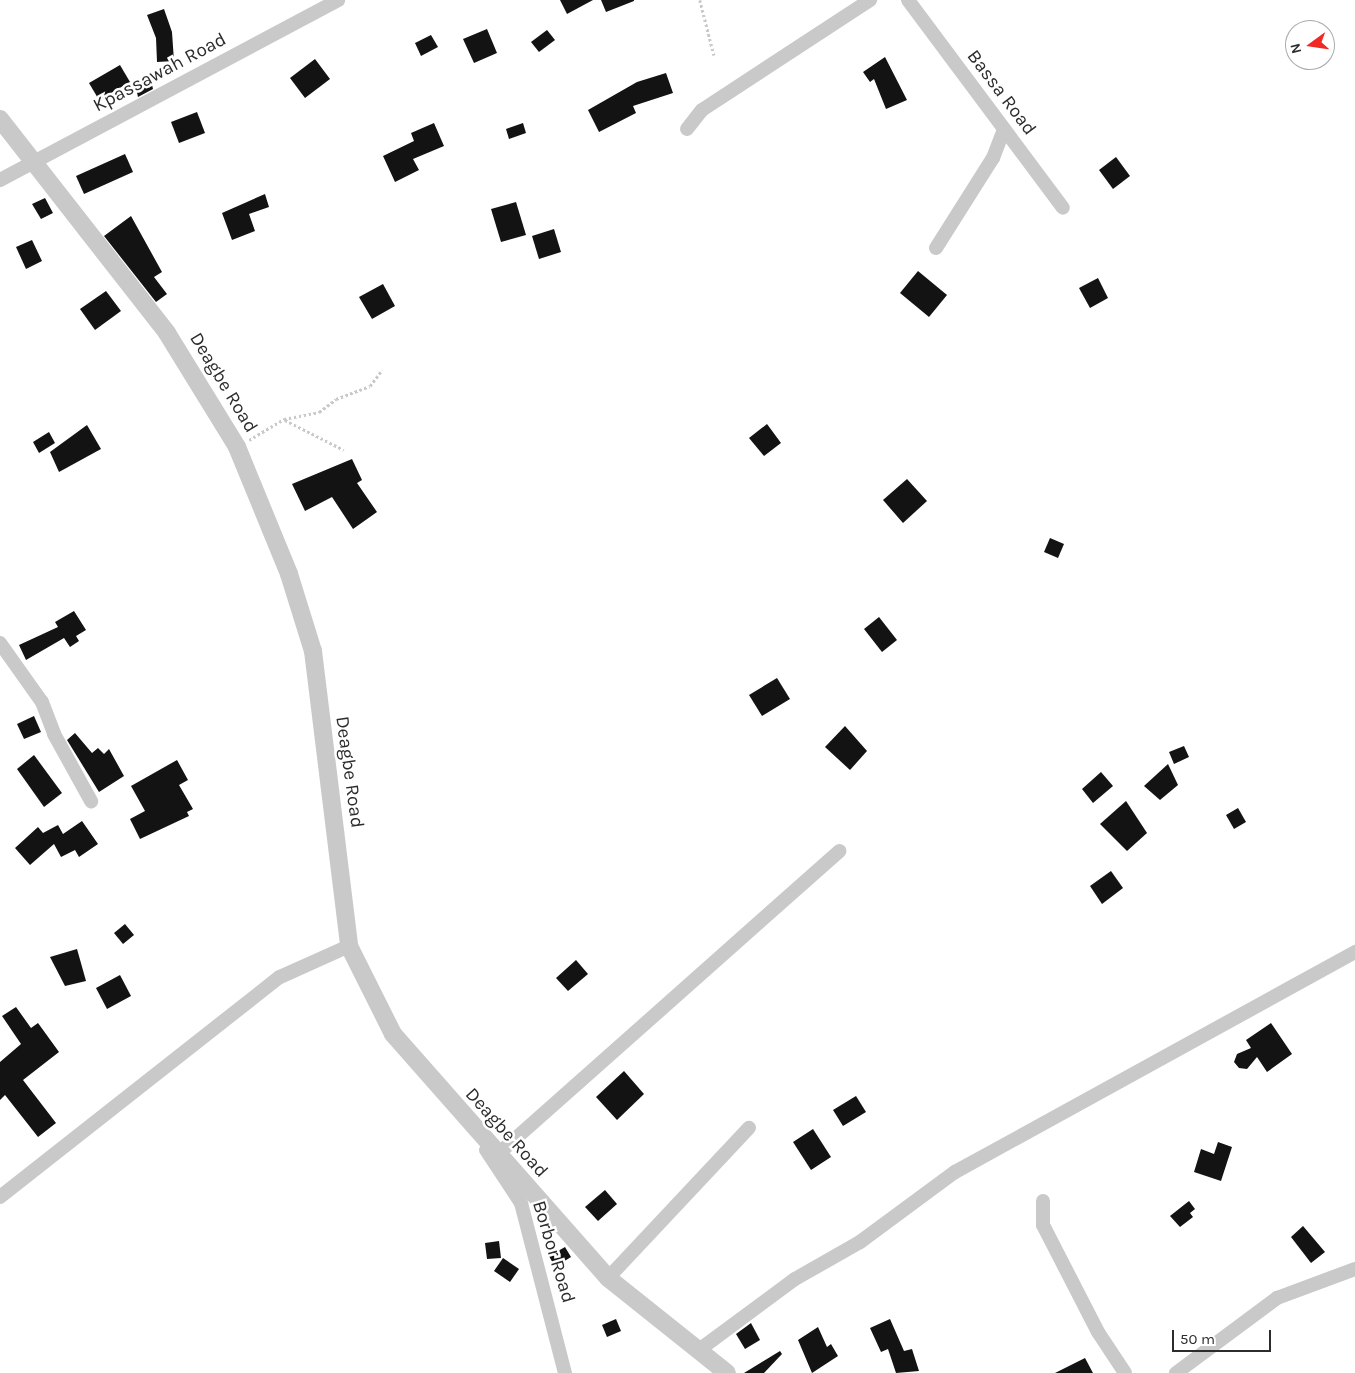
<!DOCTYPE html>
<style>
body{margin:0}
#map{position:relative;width:1355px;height:1373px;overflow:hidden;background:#fff;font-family:Karla,sans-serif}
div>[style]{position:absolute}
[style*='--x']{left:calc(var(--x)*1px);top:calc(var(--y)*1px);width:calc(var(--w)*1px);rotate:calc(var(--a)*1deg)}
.building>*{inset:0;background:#131313}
.path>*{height:2.5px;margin-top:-1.25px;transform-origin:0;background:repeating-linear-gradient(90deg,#c9c9c9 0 2.5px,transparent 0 5px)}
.minor>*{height:14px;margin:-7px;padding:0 7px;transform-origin:7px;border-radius:7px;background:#c9c9c9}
.tertiary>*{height:18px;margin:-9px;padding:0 9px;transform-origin:9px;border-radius:9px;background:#c9c9c9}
span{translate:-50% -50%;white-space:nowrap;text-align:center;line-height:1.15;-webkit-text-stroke:5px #fff;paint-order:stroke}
.street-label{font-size:19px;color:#2c2c2c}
.north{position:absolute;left:1285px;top:20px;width:50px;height:50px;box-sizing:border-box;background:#fff;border:1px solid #ababab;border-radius:50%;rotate:256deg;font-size:14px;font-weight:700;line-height:20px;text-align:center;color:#2c2c2c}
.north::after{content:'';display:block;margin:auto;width:18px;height:22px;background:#ef2923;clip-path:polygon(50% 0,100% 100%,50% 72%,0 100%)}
.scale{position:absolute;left:1172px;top:1330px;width:99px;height:22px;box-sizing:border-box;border:2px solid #2c2c2c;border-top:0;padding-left:6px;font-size:15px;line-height:18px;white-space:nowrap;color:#2c2c2c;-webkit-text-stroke:4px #fff;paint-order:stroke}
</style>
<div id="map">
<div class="building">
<i style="clip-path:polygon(560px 0,593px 0,567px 14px)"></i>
<i style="clip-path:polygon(601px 0,634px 0,634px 1px,606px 12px)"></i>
<i style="clip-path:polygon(164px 9px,172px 32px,174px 61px,157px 62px,156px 38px,147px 15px)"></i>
<i style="clip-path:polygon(487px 29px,497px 53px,474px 63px,463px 39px)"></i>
<i style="clip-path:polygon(547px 30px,555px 40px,539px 52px,531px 42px)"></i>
<i style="clip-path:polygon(431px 35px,438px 47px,421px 56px,415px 43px)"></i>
<i style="clip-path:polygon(885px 57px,907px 100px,886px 109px,874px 79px,870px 82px,863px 72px)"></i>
<i style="clip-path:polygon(315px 59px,330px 79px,305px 98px,290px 78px)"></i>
<i style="clip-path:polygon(120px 65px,130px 82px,99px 100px,89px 83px)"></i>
<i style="clip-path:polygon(666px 73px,673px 93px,633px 106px,636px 113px,599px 132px,588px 110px,637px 82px)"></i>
<i style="clip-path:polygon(151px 80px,153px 89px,138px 97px,135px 84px)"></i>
<i style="clip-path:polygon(197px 112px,205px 133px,179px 143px,171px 122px)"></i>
<i style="clip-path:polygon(434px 123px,444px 146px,413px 159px,419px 170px,395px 182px,383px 156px,414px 141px,411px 133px)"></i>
<i style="clip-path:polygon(523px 123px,526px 133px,509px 139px,506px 129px)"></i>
<i style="clip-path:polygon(125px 154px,133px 172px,84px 194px,76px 176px)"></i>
<i style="clip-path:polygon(1116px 157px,1130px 176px,1113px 189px,1099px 170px)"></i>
<i style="clip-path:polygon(265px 194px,269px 207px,249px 214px,255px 231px,232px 240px,222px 213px)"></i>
<i style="clip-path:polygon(45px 198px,53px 213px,41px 219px,32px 204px)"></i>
<i style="clip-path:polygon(516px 202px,526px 235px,501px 242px,491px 209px)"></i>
<i style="clip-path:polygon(131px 216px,162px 272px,154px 277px,167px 294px,156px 302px,104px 236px)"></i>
<i style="clip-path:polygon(554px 229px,561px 252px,539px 259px,532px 236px)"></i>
<i style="clip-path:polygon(32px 240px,42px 261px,26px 269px,16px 247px)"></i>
<i style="clip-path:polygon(918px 271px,947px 295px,929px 317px,900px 293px)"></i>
<i style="clip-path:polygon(1098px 278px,1108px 298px,1090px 308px,1079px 288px)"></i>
<i style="clip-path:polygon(383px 284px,395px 306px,372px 319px,359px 297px)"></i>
<i style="clip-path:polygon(106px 291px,121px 311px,95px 330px,80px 309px)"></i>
<i style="clip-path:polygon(767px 424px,781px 443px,764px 456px,749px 438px)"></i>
<i style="clip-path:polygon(87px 425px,101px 449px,59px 472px,50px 452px)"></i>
<i style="clip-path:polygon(49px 432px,55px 443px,39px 453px,33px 442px)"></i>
<i style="clip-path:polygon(352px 459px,362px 480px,357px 483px,377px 512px,353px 529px,332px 497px,305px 511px,292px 484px)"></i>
<i style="clip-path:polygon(907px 479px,927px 501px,903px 523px,883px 500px)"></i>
<i style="clip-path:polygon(1050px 538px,1064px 544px,1058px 558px,1044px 552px)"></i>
<i style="clip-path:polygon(74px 611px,86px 630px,76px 636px,79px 641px,70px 647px,64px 638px,26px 660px,19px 645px,58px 627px,55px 622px)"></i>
<i style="clip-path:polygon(879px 617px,897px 640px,882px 652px,864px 629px)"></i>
<i style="clip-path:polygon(777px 678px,790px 699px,762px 716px,749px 695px)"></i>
<i style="clip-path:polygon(34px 716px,41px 732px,24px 739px,17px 724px)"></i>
<i style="clip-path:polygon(845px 726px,867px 751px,850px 770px,825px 747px)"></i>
<i style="clip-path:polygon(75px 733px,92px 753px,98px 748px,104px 754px,109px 749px,124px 776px,99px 792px,67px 740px)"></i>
<i style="clip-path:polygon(1184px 746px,1189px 757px,1174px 764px,1169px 752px)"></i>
<i style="clip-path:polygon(34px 755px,62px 793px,44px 807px,17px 769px)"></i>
<i style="clip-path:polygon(177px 760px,188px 780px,179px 785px,193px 809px,187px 812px,189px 816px,140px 839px,130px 819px,145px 811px,131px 786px)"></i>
<i style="clip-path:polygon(1168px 764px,1178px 785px,1160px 800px,1144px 786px)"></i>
<i style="clip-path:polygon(1101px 772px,1113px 786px,1093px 803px,1082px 789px)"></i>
<i style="clip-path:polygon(1126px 801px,1147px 833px,1127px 851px,1100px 824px)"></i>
<i style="clip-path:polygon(1238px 808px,1246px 822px,1234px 829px,1226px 815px)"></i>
<i style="clip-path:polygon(82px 821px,98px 844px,79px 857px,75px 850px,61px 857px,54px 844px,30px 865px,15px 848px,38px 827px,43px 833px,58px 825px,63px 834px)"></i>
<i style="clip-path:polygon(1111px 871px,1123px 888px,1102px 904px,1090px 886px)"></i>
<i style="clip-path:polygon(125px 924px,134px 935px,123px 944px,114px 933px)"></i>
<i style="clip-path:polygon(77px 949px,86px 981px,65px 986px,50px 957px)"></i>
<i style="clip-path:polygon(576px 960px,588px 974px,568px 991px,556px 978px)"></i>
<i style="clip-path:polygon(120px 975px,131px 996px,107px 1009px,96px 988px)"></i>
<i style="clip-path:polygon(16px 1007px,31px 1028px,38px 1023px,59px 1052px,23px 1080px,56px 1123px,38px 1137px,5px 1095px,0 1100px,0 1062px,21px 1044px,2px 1016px)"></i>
<i style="clip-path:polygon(1271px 1023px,1292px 1054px,1267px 1072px,1257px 1057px,1247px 1069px,1239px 1068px,1234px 1062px,1237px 1054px,1251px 1048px,1246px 1040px)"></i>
<i style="clip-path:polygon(624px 1071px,644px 1094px,617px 1120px,596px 1097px)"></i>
<i style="clip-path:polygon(856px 1096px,866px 1112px,843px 1126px,833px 1110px)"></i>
<i style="clip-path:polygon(813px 1129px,831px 1157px,811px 1170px,793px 1142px)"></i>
<i style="clip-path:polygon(1218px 1142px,1232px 1147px,1221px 1181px,1194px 1172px,1201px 1149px,1214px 1154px)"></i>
<i style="clip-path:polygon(605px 1190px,617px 1204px,598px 1221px,585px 1207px)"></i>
<i style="clip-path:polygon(1189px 1201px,1195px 1209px,1190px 1213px,1193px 1217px,1180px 1227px,1170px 1216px)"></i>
<i style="clip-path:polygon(1303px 1226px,1325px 1252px,1311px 1263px,1291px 1237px)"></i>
<i style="clip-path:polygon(499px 1241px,501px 1258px,487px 1259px,485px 1243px)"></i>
<i style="clip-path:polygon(565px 1247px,571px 1257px,555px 1267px,549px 1256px)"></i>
<i style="clip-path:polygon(503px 1258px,519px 1269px,510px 1282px,494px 1271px)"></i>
<i style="clip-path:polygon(616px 1319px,621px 1331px,607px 1337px,602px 1325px)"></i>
<i style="clip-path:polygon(890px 1319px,904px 1351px,912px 1349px,919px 1371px,896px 1373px,888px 1349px,881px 1352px,870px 1328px)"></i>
<i style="clip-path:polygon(751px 1323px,760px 1340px,745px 1349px,736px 1334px)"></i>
<i style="clip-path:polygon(818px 1327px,827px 1347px,831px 1344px,838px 1356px,812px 1373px,798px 1340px)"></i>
<i style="clip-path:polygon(780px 1351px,782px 1354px,764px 1373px,744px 1373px)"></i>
<i style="clip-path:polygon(1085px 1358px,1093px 1373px,1055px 1373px)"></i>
</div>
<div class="path">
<i style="--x:700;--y:0;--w:57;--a:75.7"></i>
<i style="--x:285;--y:420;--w:66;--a:27"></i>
<i style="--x:249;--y:440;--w:41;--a:-31"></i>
<i style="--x:284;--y:419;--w:36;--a:-11"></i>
<i style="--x:319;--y:412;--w:21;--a:-37"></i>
<i style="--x:336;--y:399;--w:36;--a:-21"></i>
<i style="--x:370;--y:386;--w:20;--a:-53"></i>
</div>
<div class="minor">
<i style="--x:908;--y:0;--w:259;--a:53.3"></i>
<i style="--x:687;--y:129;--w:24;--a:-52"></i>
<i style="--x:702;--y:110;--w:201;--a:-33.2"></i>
<i style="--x:0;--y:180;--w:383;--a:-28"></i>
<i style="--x:936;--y:248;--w:107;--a:-57.7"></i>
<i style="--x:993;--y:158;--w:31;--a:-69"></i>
<i style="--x:0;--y:643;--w:72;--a:54.6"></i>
<i style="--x:42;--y:702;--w:34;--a:69"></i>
<i style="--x:54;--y:734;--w:77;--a:61.1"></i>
<i style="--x:486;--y:1150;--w:64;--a:56.6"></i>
<i style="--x:521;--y:1203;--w:176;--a:75.5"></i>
<i style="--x:497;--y:1155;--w:458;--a:-41.6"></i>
<i style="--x:0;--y:1197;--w:356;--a:-38.2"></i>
<i style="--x:280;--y:977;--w:76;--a:-24.2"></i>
<i style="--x:1043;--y:1201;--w:24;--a:90"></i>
<i style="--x:1043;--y:1225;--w:120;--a:62.8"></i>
<i style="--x:1098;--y:1332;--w:49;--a:56.6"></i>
<i style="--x:608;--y:1278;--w:206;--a:-46.8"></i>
<i style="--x:699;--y:1350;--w:119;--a:-36.5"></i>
<i style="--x:795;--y:1279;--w:75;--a:-29.6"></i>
<i style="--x:860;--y:1242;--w:118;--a:-36.4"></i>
<i style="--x:955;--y:1172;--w:457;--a:-28.8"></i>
<i style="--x:1176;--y:1373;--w:126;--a:-36.6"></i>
<i style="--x:1277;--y:1298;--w:83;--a:-20.4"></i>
</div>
<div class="tertiary">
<i style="--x:0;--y:119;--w:271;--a:52"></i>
<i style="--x:167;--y:333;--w:134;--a:58.4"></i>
<i style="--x:237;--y:447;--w:137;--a:67.7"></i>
<i style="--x:289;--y:574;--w:81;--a:72.7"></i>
<i style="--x:313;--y:651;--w:297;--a:83"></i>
<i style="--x:349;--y:946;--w:98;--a:63.4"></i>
<i style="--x:393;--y:1034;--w:325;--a:48.6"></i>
<i style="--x:608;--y:1278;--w:152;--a:38.6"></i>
</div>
<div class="street-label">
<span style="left:160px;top:73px;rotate:-28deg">Kpassawah Road</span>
<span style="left:1001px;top:93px;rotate:53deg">Bassa Road</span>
<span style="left:223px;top:383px;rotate:59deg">Deagbe Road</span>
<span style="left:349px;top:772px;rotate:82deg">Deagbe Road</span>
<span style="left:506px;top:1133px;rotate:48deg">Deagbe Road</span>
<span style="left:553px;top:1252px;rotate:73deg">Borbor Road</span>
</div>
<div class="north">N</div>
<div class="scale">50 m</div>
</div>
